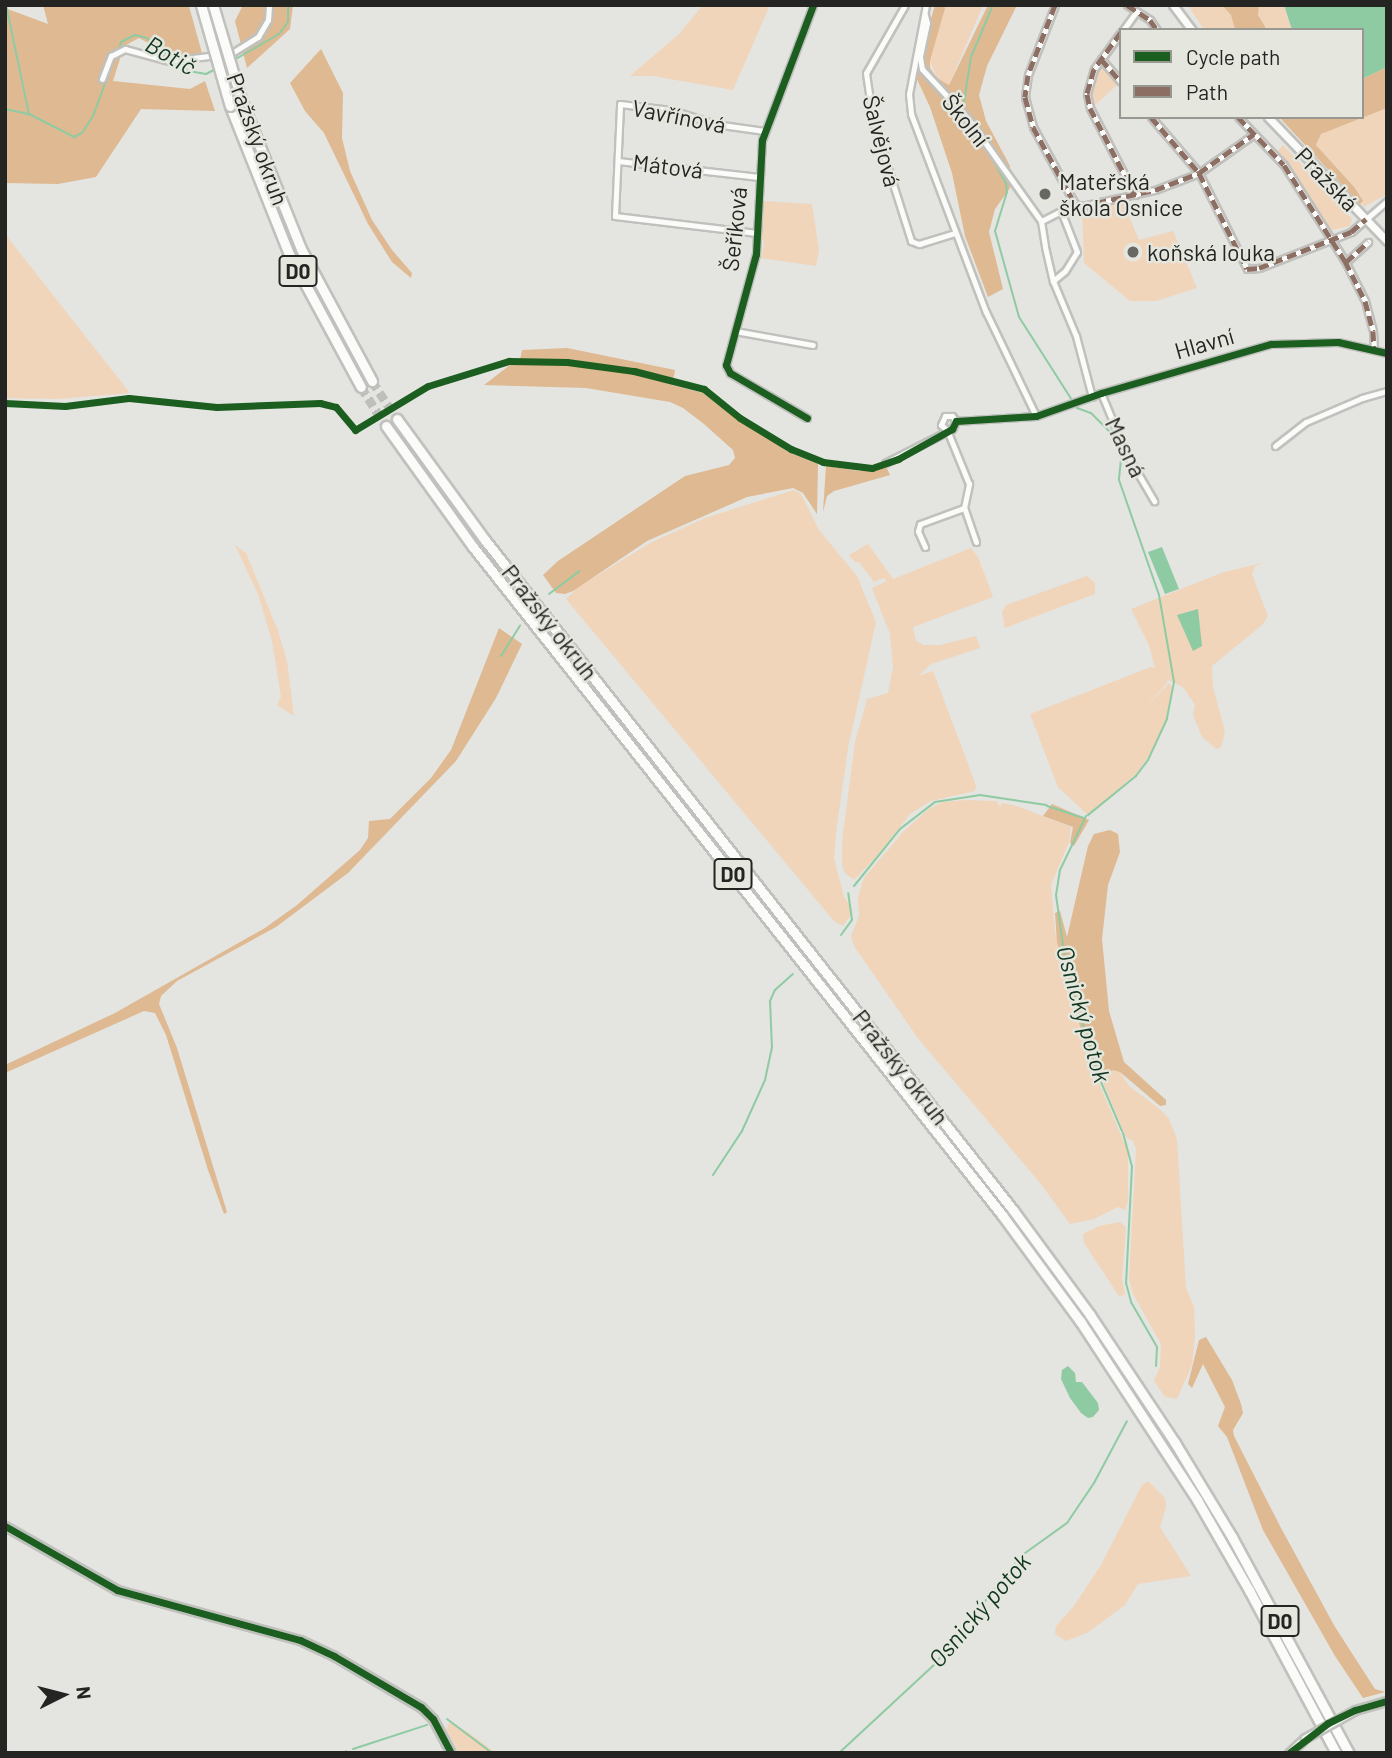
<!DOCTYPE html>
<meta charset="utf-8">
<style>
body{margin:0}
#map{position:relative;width:1392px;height:1758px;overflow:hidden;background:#e4e4e0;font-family:Barlow,sans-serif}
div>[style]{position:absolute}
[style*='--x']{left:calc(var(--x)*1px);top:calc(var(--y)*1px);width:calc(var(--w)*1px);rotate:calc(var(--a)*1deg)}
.green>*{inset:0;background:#f0d5bb}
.forest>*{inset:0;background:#deb991}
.water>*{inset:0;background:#8fcba2}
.stream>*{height:2px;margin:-1px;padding:0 1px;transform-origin:1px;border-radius:1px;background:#8fcba2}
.highway-tunnel>*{height:9px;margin-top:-4.5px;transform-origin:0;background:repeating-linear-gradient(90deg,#bebeba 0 9px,transparent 0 13.5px)}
.roads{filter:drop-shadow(2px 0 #c0c0bd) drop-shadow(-2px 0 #c0c0bd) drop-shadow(0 2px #c0c0bd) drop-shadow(0 -2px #c0c0bd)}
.street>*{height:5px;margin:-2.5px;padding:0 2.5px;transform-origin:2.5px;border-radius:2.5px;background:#fbfbfa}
.secondary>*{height:7px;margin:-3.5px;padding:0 3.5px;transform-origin:3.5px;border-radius:3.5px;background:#fbfbfa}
.highway>*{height:9px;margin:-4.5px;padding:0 4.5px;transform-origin:4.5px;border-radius:4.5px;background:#fbfbfa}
.bridges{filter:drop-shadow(2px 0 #c0c0bd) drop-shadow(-2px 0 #c0c0bd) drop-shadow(0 2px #c0c0bd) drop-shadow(0 -2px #c0c0bd)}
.secondary-bridge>*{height:7px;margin:-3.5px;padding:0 3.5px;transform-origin:3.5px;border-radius:3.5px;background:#fbfbfa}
.highway-bridge>*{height:9px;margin:-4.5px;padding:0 4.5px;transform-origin:4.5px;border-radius:4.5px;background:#fbfbfa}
.quiet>*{height:5px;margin-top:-2.5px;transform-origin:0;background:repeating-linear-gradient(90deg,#8d6e63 0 10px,transparent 0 15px)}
.cycleway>*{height:7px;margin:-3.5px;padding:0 3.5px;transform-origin:3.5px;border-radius:3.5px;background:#1b5e20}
.dots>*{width:19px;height:19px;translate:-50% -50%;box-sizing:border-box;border:4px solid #e5e6de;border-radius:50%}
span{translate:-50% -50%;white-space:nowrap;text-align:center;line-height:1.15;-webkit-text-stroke:5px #e5e6de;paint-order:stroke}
.shield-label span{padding:2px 5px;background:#e5e6de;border:2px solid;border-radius:5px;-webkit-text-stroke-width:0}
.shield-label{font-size:21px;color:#242422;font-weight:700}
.street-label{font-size:23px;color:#242422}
.poi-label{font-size:23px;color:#242422}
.left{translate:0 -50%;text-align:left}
.water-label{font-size:24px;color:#11361f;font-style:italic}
.frame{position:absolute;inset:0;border:7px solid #242422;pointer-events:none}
.legend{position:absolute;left:1119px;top:28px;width:245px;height:91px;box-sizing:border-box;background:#e5e6de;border:2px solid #989893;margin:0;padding:9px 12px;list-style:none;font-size:21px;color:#242422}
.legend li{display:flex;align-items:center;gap:14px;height:35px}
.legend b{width:35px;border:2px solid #989893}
.north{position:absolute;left:28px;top:1660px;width:70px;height:70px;-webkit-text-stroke:5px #e5e6de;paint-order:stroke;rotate:84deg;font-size:19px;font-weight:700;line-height:28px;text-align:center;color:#242422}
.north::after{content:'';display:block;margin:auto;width:24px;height:32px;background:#242422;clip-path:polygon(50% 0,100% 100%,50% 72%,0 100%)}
</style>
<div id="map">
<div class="green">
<i style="clip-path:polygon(703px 5px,770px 5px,733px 90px,653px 76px,630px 76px,679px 34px)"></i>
<i style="clip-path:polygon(945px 5px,983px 5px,949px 85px,937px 78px,930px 61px)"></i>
<i style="clip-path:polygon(1188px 5px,1222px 5px,1231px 15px,1235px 30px,1204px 30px)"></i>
<i style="clip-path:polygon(1259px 5px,1284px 5px,1292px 30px,1267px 30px,1258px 15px)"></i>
<i style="clip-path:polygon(1102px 68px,1118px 84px,1093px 107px,1092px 82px,1098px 69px)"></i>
<i style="clip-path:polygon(1387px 108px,1387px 194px,1364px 207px,1355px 188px,1316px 145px,1321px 134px)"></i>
<i style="clip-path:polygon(1283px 145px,1352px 219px,1350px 226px,1332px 230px,1323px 220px,1277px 152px)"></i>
<i style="clip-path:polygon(763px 201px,812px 204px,819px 250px,816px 266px,761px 258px,764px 245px,761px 234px)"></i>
<i style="clip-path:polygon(1123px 202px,1139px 240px,1173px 231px,1197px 288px,1156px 301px,1130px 301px,1084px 263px,1082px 209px)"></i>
<i style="clip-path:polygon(5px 234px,130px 393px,58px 399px,5px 398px)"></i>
<i style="clip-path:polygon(794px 490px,801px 494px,819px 530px,857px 576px,876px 622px,848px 748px,837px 825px,834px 858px,844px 897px,850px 905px,851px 915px,843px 926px,834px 921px,566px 599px,578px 587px,652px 542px,705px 518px)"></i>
<i style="clip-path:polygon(868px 544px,893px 579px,971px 548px,978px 557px,993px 597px,913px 627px,916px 641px,924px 645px,940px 645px,976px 636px,980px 648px,931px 664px,918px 676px,933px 671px,976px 785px,975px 791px,931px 801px,910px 814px,876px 857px,854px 880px,845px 873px,842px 865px,842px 842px,855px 742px,867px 699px,888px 693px,893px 667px,890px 634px,872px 588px,887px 581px,884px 578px,874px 582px,859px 562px,855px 562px,849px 555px)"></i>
<i style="clip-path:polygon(235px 545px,246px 553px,278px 631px,287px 661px,294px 716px,277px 705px,281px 697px,272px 641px,258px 594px)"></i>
<i style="clip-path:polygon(1266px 562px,1255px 566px,1252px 574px,1268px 616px,1262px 625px,1212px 666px,1213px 687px,1225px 732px,1221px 747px,1216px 749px,1202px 737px,1193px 715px,1195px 705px,1183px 687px,1166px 679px,1168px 682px,1143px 710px,1169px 683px,1172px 687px,1169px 711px,1156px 746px,1136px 774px,1088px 815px,1058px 787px,1030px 714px,1151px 667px,1155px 668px,1149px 645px,1131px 609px,1221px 573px)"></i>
<i style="clip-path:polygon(1087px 576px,1095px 583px,1095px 594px,1005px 628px,1002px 612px,1006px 605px)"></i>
<i style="clip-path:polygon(967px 800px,996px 801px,1000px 807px,1002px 803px,1017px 806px,1071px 827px,1069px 842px,1051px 885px,1055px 931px,1085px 1051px,1128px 1151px,1128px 1201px,1125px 1210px,1118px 1207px,1094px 1219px,1070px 1224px,1040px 1183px,917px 1037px,854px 946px,851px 936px,859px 916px,858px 897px,864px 878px,904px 831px,929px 809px,943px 802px)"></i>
<i style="clip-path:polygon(1113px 1070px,1120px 1072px,1129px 1086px,1162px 1111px,1169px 1119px,1177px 1139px,1186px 1288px,1194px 1307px,1195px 1336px,1192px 1365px,1177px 1399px,1165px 1397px,1154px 1381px,1160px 1367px,1161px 1344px,1133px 1294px,1129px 1280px,1136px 1149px,1133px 1141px,1126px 1137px,1104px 1085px,1103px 1075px)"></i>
<i style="clip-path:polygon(1120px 1222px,1126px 1227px,1122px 1279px,1125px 1295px,1119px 1296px,1084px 1243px,1083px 1234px,1099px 1226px)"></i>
<i style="clip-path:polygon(1148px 1481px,1165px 1498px,1166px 1507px,1160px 1527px,1191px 1576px,1138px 1584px,1125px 1605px,1087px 1633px,1066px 1641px,1055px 1634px,1056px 1626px,1074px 1606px,1101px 1565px,1142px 1485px)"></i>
<i style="clip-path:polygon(450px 1722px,472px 1735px,496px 1753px,459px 1753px,446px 1729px)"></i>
</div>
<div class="forest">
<i style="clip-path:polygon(43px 5px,189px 6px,203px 57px,175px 57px,139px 38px,124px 46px,113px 81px,190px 89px,205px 81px,215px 111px,141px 109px,96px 177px,58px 184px,5px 183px,5px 8px,48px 24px)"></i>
<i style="clip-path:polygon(243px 5px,293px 5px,290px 29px,247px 68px,235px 21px)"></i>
<i style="clip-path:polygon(935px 5px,943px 5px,945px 8px,930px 61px,930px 68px,937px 78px,949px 85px,988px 5px,1017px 5px,987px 66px,979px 95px,986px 121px,1010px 166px,1010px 188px,995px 209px,989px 232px,1003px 289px,988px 297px,965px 236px,952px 173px,930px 107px,915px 75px)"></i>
<i style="clip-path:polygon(1222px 5px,1259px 5px,1258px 15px,1267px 30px,1235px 30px,1231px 15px)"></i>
<i style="clip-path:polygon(321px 49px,343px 93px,342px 138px,350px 171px,372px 220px,392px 250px,412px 273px,411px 278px,392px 262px,368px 224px,324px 133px,305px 111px,290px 83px)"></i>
<i style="clip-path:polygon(1387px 67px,1387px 108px,1321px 134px,1316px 145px,1355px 188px,1363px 201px,1360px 204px,1279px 117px,1362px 117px,1362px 79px)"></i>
<i style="clip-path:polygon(567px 348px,675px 370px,672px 385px,703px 393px,788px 452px,818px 464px,817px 514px,803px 493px,793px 488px,747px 497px,647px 541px,573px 591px,565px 594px,556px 593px,543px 575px,558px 561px,685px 476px,729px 465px,735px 458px,733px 450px,704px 424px,683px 408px,670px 402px,586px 388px,484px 385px,510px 365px,519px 365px,522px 350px)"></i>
<i style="clip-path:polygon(826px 466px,860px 471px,886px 466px,890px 475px,834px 491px,827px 496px,823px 512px)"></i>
<i style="clip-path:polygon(499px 628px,522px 644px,496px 698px,456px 761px,348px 873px,276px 927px,177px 981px,161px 996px,159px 1004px,177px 1048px,227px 1212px,224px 1214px,208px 1170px,166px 1035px,155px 1013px,144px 1011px,5px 1073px,5px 1065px,115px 1013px,265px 928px,297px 905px,360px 850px,368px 838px,369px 821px,390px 819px,431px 778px,451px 750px)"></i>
<i style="clip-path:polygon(1052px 804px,1089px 820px,1074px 846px,1070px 843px,1073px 827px,1043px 816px)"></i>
<i style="clip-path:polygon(1110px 830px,1118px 834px,1120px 852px,1108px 885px,1102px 939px,1109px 1011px,1124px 1062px,1166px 1100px,1166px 1105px,1160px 1106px,1120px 1072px,1113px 1070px,1098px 1079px,1085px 1051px,1074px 1000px,1057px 942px,1055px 913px,1060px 911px,1067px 937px,1088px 846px,1094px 834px)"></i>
<i style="clip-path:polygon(1206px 1337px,1232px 1380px,1241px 1404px,1243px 1413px,1233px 1430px,1234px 1436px,1281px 1528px,1335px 1627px,1375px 1689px,1385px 1692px,1363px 1698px,1335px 1656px,1263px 1530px,1227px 1437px,1218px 1426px,1225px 1407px,1203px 1364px,1192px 1388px,1188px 1384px,1199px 1340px)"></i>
</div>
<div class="water">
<i style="clip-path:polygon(1284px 5px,1387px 5px,1387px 67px,1362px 79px,1362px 30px,1292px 30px)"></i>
<i style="clip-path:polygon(1162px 547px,1179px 589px,1165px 594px,1148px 552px)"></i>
<i style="clip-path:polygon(1198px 609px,1202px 646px,1193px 651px,1177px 615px)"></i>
<i style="clip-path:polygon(1068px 1366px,1075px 1373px,1076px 1382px,1082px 1382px,1098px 1403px,1099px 1410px,1093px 1417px,1088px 1418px,1081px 1413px,1070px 1398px,1061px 1379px,1062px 1370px)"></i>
</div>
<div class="stream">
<i style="--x:6;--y:5;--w:111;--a:78.1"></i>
<i style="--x:119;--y:49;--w:7;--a:-74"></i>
<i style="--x:121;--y:42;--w:16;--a:-27"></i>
<i style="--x:135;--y:35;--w:12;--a:14"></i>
<i style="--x:147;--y:38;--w:33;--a:40"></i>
<i style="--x:234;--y:60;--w:52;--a:-30"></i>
<i style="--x:279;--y:34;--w:15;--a:-53"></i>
<i style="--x:288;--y:22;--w:17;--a:-90"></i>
<i style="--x:176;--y:63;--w:15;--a:32"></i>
<i style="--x:189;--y:71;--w:17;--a:10"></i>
<i style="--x:206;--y:74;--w:11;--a:-27"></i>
<i style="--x:963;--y:108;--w:52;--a:-81.1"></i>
<i style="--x:971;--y:57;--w:56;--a:-67.1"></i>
<i style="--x:5;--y:109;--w:25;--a:12"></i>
<i style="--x:29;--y:114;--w:51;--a:27.1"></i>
<i style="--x:74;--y:137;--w:9;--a:-27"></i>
<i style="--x:82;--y:133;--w:20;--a:-57"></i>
<i style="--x:93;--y:116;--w:63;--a:-69.6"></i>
<i style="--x:964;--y:118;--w:20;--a:53"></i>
<i style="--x:987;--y:150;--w:38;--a:60"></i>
<i style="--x:1006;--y:183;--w:9;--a:84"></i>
<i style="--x:1007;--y:192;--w:41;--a:107.1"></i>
<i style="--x:995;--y:231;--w:89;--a:74.4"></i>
<i style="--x:1019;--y:317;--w:108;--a:57.5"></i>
<i style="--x:1077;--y:408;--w:15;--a:20"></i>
<i style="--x:1091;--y:413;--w:34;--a:45"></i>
<i style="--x:1115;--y:437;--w:15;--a:62"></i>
<i style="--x:1122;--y:450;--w:30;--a:96"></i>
<i style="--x:1119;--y:480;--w:122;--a:70.8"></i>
<i style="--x:1159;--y:595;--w:88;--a:80.2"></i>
<i style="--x:1174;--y:682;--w:38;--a:101"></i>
<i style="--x:1167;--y:719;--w:45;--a:114.9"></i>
<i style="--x:1148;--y:760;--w:20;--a:127"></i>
<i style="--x:1136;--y:776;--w:62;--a:140.9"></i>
<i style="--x:549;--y:594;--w:38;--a:-37"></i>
<i style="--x:501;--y:656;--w:36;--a:-58"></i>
<i style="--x:1047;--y:806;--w:38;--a:18"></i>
<i style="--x:1086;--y:816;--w:60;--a:115.7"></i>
<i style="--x:1060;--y:870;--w:25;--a:99"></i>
<i style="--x:1056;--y:895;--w:72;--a:82"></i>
<i style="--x:1066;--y:966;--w:114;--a:73.6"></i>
<i style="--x:1098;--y:1075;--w:61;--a:66.8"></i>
<i style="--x:854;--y:886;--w:73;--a:-51.1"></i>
<i style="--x:900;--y:829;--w:44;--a:-37.6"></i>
<i style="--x:935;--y:802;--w:46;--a:-8.8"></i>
<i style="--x:980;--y:795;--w:67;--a:8.6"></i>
<i style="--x:841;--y:935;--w:19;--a:-54"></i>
<i style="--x:852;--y:920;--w:27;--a:-98"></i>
<i style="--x:1123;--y:1133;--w:34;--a:75"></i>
<i style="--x:1132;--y:1166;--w:117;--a:92.9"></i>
<i style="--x:1126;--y:1283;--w:20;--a:75"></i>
<i style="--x:1131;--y:1302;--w:52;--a:60"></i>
<i style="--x:1157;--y:1347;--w:19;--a:93"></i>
<i style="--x:713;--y:1175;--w:53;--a:-56.6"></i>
<i style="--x:742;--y:1131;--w:56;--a:-65.7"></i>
<i style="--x:765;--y:1080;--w:33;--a:-78"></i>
<i style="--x:772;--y:1048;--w:47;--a:-92.4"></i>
<i style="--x:770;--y:1001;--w:12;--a:-66"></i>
<i style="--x:775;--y:990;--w:24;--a:-42"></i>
<i style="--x:447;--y:1719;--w:56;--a:37.1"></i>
<i style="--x:353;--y:1749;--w:78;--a:-18"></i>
<i style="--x:343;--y:1753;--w:4;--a:-27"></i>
<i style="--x:839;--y:1753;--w:129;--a:-42.8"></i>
<i style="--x:934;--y:1665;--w:139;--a:-51.4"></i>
<i style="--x:1021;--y:1556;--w:57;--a:-35.7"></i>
<i style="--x:1067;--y:1523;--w:48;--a:-56"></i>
<i style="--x:1094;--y:1483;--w:70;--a:-62"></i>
</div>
<div class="highway-tunnel">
<i style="--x:372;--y:381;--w:45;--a:56.7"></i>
<i style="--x:361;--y:387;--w:46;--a:57.3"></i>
</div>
<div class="roads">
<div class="street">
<i style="--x:905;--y:5;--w:78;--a:119.8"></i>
<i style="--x:866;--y:73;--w:49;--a:81.7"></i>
<i style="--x:873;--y:121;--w:126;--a:72.4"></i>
<i style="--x:911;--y:241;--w:9;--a:21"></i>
<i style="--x:919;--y:244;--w:37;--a:-17"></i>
<i style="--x:926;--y:5;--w:91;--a:100.8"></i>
<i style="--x:909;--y:94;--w:20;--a:84"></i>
<i style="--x:911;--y:114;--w:212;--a:69.3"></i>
<i style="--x:986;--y:312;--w:115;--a:64.3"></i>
<i style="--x:1055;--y:5;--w:75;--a:111.1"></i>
<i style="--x:1028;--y:75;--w:22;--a:98"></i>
<i style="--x:1025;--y:97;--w:31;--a:75"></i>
<i style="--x:1033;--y:127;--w:88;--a:61.4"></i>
<i style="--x:1075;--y:204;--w:7;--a:16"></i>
<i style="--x:1082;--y:206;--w:75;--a:-12.4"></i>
<i style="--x:1155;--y:190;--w:47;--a:-21.1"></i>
<i style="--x:1199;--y:173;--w:67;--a:-35.3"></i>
<i style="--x:1127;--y:5;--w:27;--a:33"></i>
<i style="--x:1150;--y:20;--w:12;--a:55"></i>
<i style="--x:925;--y:15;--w:8;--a:76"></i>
<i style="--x:927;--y:23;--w:35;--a:102"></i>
<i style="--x:920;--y:57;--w:12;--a:81"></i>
<i style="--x:922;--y:69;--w:69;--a:47.3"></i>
<i style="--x:969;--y:120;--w:124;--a:54.5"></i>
<i style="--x:1123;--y:30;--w:22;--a:-54"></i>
<i style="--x:1121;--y:32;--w:46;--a:126.1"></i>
<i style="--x:1094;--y:69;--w:26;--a:106"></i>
<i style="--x:1087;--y:94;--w:14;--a:78"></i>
<i style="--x:1090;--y:108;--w:98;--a:62.7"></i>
<i style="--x:1101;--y:59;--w:30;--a:49"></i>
<i style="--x:102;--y:79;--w:25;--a:-69"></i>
<i style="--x:111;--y:56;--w:16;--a:-27"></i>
<i style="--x:125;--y:49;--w:46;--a:15.3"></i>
<i style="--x:169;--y:61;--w:64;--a:-7.2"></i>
<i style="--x:232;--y:53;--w:31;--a:-32"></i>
<i style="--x:258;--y:37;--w:20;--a:-60"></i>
<i style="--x:268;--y:20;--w:15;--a:-86"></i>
<i style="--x:1151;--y:117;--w:74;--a:49.4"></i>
<i style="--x:1199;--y:173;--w:107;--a:63.4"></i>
<i style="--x:1247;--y:269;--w:12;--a:-5"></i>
<i style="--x:1259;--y:268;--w:99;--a:-21.4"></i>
<i style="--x:1351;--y:232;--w:48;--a:-40.7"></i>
<i style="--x:1238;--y:117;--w:66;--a:46.2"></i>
<i style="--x:1284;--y:165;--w:114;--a:57.6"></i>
<i style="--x:1345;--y:261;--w:45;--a:63.4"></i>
<i style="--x:1365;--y:301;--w:31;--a:75"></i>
<i style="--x:1373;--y:331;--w:18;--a:87"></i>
<i style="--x:618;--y:161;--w:142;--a:6.5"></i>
<i style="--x:757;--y:233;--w:143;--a:-173.2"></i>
<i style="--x:615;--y:216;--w:112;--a:-87.4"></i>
<i style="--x:620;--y:104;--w:51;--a:6.7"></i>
<i style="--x:671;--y:110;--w:46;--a:17.7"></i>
<i style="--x:715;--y:124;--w:50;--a:8"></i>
<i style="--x:1346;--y:262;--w:30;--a:-42"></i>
<i style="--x:1053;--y:281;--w:16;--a:-40"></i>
<i style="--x:1065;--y:271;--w:22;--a:-58"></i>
<i style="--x:1077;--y:252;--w:44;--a:-111.3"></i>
<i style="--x:1061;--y:211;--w:22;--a:153"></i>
<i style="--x:1041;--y:221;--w:26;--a:81"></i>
<i style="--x:1045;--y:247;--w:35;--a:77"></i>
<i style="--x:1053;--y:281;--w:60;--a:67.3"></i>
<i style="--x:1076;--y:336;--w:63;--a:75.3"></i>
<i style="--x:735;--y:331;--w:79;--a:10.2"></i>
<i style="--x:1101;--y:393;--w:65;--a:67.4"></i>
<i style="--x:1126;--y:453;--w:56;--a:59.7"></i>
<i style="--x:807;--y:418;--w:89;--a:-149.7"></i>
<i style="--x:730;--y:373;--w:9;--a:-117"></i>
<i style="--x:726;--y:365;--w:115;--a:-74.9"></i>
<i style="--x:756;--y:254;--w:114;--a:-87"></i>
<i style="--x:762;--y:140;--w:144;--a:-69.3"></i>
<i style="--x:1275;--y:446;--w:39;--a:-38"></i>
<i style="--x:1306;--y:422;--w:61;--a:-23.2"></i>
<i style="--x:1362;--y:398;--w:26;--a:-16"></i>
<i style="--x:885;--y:463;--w:75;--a:-26.9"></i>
<i style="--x:952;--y:429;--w:9;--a:-63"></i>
<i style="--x:976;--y:542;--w:36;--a:-109"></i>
<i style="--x:964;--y:508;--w:25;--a:-78"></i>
<i style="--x:969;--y:484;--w:58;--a:-112.2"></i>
<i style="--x:947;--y:430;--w:8;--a:-140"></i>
<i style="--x:941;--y:425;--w:10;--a:-66"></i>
<i style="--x:945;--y:416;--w:7;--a:0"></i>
<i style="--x:952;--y:416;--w:6;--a:51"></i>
<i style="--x:956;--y:421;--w:80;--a:-3.6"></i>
<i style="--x:1036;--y:416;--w:69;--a:-19.5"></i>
<i style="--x:1101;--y:393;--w:177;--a:-16.1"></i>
<i style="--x:1271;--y:344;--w:67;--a:-1.7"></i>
<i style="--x:1338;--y:342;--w:50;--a:12.7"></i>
<i style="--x:925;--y:547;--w:17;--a:-114"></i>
<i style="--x:918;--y:531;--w:7;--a:-74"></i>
<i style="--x:920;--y:524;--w:47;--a:-20"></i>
</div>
<div class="secondary">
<i style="--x:1173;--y:5;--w:31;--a:53"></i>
<i style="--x:1268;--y:117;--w:172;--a:46.2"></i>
<i style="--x:5;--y:1526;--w:129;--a:29.7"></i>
<i style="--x:117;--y:1590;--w:190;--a:15.3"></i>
<i style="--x:300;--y:1640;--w:38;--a:25"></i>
<i style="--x:334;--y:1656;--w:101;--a:30.4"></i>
<i style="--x:421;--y:1707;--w:17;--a:45"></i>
<i style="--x:433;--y:1719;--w:38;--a:62"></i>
<i style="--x:1355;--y:1710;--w:33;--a:-16"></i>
<i style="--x:1289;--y:1753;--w:22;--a:-43"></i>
</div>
<div class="highway">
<i style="--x:242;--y:102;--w:158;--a:68.1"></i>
<i style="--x:301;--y:249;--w:150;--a:61.7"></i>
<i style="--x:230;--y:106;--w:159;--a:68.3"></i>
<i style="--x:289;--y:254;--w:151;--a:61.6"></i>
<i style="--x:397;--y:419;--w:150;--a:54"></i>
<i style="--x:485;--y:540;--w:853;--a:51.76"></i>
<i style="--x:1013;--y:1210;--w:130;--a:53.7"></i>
<i style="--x:1090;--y:1315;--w:154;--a:56.4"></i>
<i style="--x:1175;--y:1443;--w:110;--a:58.8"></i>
<i style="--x:1232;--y:1537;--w:246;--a:61.6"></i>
<i style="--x:386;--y:426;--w:149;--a:54.3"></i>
<i style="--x:473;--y:547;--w:852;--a:51.62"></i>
<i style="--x:1002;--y:1215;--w:132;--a:53.7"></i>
<i style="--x:1080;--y:1321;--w:214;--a:56.8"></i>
<i style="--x:1197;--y:1500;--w:104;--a:60"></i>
<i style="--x:1249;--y:1590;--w:185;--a:61.9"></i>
</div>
</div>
<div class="bridges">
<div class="secondary-bridge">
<i style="--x:1305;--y:1738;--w:57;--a:-29.2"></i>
</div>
<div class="highway-bridge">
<i style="--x:201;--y:5;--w:105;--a:74"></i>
<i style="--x:213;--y:5;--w:101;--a:73.4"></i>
</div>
</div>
<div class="quiet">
<i style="--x:1055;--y:5;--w:75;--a:111.1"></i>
<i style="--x:1028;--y:75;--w:22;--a:98"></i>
<i style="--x:1025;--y:97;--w:31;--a:75"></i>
<i style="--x:1033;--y:127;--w:88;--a:61.4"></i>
<i style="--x:1075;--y:204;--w:7;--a:16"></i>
<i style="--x:1082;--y:206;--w:75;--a:-12.4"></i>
<i style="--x:1155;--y:190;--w:47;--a:-21.1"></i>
<i style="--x:1199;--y:173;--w:67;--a:-35.3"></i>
<i style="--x:1127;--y:5;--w:27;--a:33"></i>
<i style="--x:1150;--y:20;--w:12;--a:55"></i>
<i style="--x:1121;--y:32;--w:46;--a:126.1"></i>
<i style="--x:1094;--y:69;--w:26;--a:106"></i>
<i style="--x:1087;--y:94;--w:14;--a:78"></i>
<i style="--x:1090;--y:108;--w:98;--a:62.7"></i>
<i style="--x:1101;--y:59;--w:30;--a:49"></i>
<i style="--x:1151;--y:117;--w:74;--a:49.4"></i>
<i style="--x:1199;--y:173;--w:107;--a:63.4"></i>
<i style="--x:1247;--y:269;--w:12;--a:-5"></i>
<i style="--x:1259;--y:268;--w:99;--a:-21.4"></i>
<i style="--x:1351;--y:232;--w:20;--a:-41"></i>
<i style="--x:1238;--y:117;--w:66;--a:46.2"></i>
<i style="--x:1284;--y:165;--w:114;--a:57.6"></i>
<i style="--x:1345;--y:261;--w:45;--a:63.4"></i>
<i style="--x:1365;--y:301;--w:31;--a:75"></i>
<i style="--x:1373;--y:331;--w:18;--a:87"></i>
<i style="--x:1346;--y:262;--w:30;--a:-42"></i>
</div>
<div class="cycleway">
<i style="--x:5;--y:403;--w:60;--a:2.9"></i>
<i style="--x:65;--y:406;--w:64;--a:-7.1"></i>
<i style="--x:129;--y:398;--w:88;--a:5.8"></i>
<i style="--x:217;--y:407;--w:103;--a:-2.2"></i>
<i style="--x:320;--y:403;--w:16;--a:14"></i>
<i style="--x:336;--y:407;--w:30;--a:50"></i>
<i style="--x:355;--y:430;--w:85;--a:-31.1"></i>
<i style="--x:428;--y:386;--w:85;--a:-17.2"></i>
<i style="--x:509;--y:361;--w:58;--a:1"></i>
<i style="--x:567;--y:362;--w:68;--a:7.7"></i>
<i style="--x:634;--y:371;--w:72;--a:14.4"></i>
<i style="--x:704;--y:389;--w:46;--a:38.9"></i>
<i style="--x:740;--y:418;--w:60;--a:31.3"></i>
<i style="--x:791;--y:449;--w:35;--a:22"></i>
<i style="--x:823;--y:462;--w:49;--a:7"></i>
<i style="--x:872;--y:468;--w:28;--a:-19"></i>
<i style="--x:898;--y:459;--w:62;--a:-29.1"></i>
<i style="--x:952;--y:429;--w:9;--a:-63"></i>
<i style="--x:956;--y:421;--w:80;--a:-3.6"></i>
<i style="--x:1036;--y:416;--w:69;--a:-19.5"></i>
<i style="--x:1101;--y:393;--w:177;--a:-16.1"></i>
<i style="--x:1271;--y:344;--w:67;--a:-1.7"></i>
<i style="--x:1338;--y:342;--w:50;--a:12.7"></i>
<i style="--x:807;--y:418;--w:89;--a:-149.7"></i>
<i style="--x:730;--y:373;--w:9;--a:-117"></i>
<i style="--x:726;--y:365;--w:115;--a:-74.9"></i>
<i style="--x:756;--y:254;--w:114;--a:-87"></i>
<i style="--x:762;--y:140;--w:144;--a:-69.3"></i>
<i style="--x:5;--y:1526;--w:129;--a:29.7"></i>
<i style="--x:117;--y:1590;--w:190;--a:15.3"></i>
<i style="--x:300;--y:1640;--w:38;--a:25"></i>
<i style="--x:334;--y:1656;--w:101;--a:30.4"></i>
<i style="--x:421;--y:1707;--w:17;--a:45"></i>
<i style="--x:433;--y:1719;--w:38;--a:62"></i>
<i style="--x:1289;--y:1753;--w:49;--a:-37.6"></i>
<i style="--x:1328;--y:1723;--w:30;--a:-26"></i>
<i style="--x:1355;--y:1710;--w:33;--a:-16"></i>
</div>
<div class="dots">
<i style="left:1045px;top:194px;background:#676764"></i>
<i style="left:1133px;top:252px;background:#676764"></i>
</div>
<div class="shield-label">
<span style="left:298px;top:271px">D0</span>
<span style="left:733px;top:874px">D0</span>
<span style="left:1280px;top:1621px">D0</span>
</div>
<div class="street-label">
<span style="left:679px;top:116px;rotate:11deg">Vavřínová</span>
<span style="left:966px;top:120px;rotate:51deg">Školní</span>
<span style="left:258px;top:139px;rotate:70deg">Pražský okruh</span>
<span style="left:882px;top:141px;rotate:76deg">Šalvějová</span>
<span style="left:668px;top:166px;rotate:7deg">Mátová</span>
<span style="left:1327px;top:179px;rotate:46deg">Pražská</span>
<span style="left:734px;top:229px;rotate:-84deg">Šeříková</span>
<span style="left:1204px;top:343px;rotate:-16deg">Hlavní</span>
<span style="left:1126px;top:447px;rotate:64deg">Masná</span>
<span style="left:550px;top:622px;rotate:52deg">Pražský okruh</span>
<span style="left:901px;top:1067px;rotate:52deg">Pražský okruh</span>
</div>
<div class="poi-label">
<span class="left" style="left:1059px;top:194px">Mateřská<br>škola Osnice</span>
<span class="left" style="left:1147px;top:252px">koňská louka</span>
</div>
<div class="water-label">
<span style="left:171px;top:55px;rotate:30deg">Botič</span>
<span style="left:1084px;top:1014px;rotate:74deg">Osnický potok</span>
<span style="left:979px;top:1610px;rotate:-49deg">Osnický potok</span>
</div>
<div class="frame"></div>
<ul class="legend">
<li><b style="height:9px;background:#1b5e20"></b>Cycle path</li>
<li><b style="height:9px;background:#8d6e63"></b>Path</li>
</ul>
<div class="north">N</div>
</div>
